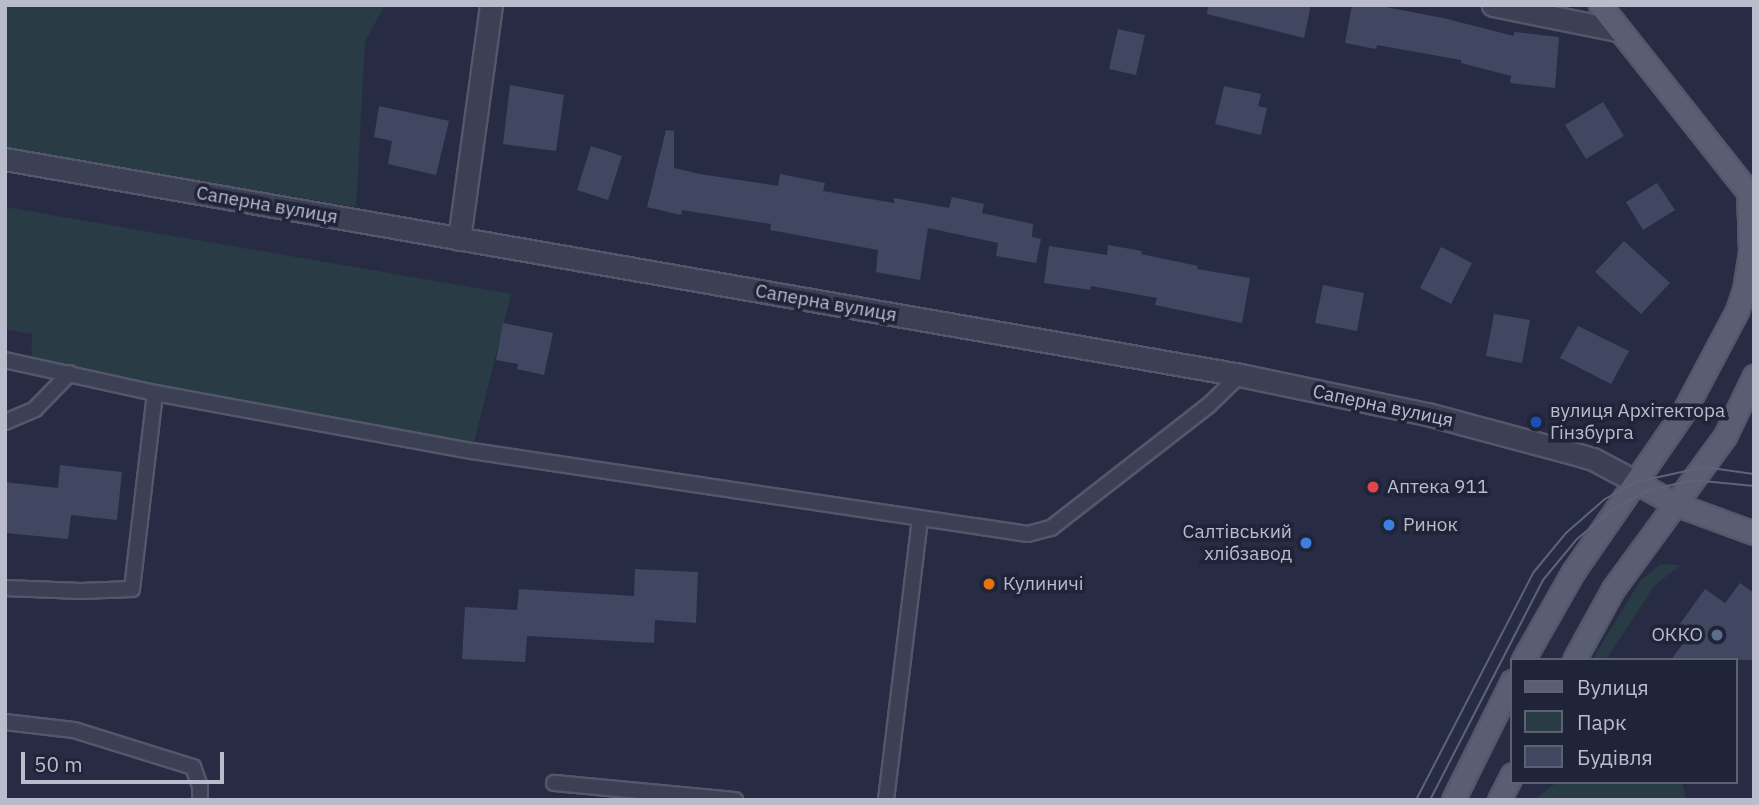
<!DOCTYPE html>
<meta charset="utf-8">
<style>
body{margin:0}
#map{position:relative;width:1759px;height:805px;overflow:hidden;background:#272c44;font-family:"IBM Plex Sans",sans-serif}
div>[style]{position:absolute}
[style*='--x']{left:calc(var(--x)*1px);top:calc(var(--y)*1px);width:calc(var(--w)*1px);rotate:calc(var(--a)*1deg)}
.green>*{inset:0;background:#293b45}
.building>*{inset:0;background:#414761}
.roads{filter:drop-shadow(2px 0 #54576b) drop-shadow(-2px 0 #54576b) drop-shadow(0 2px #54576b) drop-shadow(0 -2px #54576b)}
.lane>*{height:14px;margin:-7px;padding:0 7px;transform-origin:7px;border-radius:7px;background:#3c4054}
.street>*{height:21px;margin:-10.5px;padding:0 10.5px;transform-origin:10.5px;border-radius:10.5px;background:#3c4054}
.primary>*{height:21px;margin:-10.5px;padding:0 10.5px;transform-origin:10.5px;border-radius:10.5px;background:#5a5e73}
.tram>*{height:2px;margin:-1px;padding:0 1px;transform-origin:1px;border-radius:1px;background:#5e627b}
.dots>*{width:19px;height:19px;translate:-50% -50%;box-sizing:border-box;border:4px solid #202439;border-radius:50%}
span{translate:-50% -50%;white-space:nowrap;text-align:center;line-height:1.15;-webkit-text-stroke:7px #202439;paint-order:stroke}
.street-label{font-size:19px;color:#b9bccd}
.poi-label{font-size:19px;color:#b9bccd}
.left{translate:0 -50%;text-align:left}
.right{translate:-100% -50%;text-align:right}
.frame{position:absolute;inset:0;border:7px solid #b9bccd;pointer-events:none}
.legend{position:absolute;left:1510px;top:658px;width:228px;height:126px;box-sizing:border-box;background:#202439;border:2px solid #5d6174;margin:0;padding:9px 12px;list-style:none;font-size:21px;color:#b9bccd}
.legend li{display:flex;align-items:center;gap:14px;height:35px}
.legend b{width:35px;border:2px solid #5d6174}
.scale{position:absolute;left:21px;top:752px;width:203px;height:32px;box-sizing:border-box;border:4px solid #b9bccd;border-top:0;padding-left:9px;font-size:21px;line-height:24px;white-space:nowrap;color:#b9bccd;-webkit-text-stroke:5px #202439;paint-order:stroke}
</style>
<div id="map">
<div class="green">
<i style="clip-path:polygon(5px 5px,403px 5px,383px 8px,365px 42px,356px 207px,5px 148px)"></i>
<i style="clip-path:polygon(5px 207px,511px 294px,472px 451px,31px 365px,32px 334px,5px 329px)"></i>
<i style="clip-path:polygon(1661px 564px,1681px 565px,1654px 586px,1606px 660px,1592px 660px,1640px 581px)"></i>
<i style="clip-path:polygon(1557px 782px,1682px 782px,1686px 800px,1534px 800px)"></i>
</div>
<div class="building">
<i style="clip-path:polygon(1208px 5px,1311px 5px,1304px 38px,1207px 14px)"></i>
<i style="clip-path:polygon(1352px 5px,1375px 5px,1443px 18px,1514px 36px,1514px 32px,1559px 37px,1555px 88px,1510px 83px,1511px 76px,1461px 63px,1461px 60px,1377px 45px,1376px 49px,1345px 43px)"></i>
<i style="clip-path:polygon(1118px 29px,1145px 35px,1136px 75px,1109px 69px)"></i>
<i style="clip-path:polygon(510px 85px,564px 95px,556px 151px,503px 144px)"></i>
<i style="clip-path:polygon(1224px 86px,1261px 94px,1258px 106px,1267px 108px,1261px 135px,1215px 124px)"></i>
<i style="clip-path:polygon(1603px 102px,1624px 136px,1586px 159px,1565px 125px)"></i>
<i style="clip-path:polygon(379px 106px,449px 121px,436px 175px,388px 164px,392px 141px,374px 137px)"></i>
<i style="clip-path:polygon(666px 130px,674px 131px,674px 168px,700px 174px,778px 186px,780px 174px,825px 183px,823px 191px,894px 203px,894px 198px,949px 208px,952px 197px,984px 204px,982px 213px,1033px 224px,1032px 237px,1041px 239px,1036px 263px,996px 256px,998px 243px,928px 228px,920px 280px,876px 272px,878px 250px,770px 230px,771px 224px,682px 210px,681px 215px,647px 207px)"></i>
<i style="clip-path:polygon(591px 146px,622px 156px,608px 200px,577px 190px)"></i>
<i style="clip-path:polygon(1657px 183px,1675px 210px,1643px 230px,1626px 202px)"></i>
<i style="clip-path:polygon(1624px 241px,1670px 283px,1641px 314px,1595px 272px)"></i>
<i style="clip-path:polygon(1108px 245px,1142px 251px,1141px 254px,1198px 266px,1197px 269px,1250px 278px,1242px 323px,1155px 305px,1157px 298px,1091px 286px,1090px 290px,1044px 283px,1049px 246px,1107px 255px)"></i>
<i style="clip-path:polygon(1441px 247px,1472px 263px,1451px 304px,1420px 288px)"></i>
<i style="clip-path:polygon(1323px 285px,1364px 293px,1357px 331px,1315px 323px)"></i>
<i style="clip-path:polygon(1494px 314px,1530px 320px,1522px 363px,1486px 356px)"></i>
<i style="clip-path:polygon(503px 323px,553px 333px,544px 375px,517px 369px,518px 364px,496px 360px)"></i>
<i style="clip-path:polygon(1578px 326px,1629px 351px,1611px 384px,1560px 358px)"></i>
<i style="clip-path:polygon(60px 465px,122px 472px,117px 520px,71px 515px,68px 539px,5px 533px,5px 482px,58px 488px)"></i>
<i style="clip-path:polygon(635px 569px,698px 572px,696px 623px,655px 620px,654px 643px,527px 636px,525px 662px,462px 659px,465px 607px,517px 610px,519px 589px,634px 596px)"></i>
<i style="clip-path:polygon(1740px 583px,1754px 593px,1754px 660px,1671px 660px,1687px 638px,1675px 631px,1705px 589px,1725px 603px)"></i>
</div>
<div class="roads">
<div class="lane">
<i style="--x:5;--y:360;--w:154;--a:12.4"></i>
<i style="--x:155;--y:393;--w:322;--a:10.4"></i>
<i style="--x:472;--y:451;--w:562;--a:8.49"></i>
<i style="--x:1028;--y:534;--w:24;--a:-15"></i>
<i style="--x:1051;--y:528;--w:200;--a:-37.9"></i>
<i style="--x:1209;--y:405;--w:43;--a:-44.1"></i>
<i style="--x:5;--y:422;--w:33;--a:-23"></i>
<i style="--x:35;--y:409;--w:50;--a:-45.8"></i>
<i style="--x:5;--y:588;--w:76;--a:2.3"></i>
<i style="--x:81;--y:591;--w:51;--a:-2.2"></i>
<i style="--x:132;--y:589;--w:197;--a:-83.3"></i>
<i style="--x:5;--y:722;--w:69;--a:6.6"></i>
<i style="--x:74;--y:730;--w:125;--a:17.3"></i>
<i style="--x:193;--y:767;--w:20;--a:70"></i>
<i style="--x:200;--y:786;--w:14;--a:90"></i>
<i style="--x:554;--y:783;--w:182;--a:5.4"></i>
<i style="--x:886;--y:800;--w:282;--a:-83.1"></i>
</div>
<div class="street">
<i style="--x:1493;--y:5;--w:126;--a:11.4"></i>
<i style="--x:5;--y:159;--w:1254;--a:9.92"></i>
<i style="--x:1240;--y:375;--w:191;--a:11.8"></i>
<i style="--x:1427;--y:414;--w:143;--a:15"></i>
<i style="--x:1565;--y:451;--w:29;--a:16"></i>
<i style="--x:1593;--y:459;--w:49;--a:28.1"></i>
<i style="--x:459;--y:239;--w:236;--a:-82.2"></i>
</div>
<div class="primary">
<i style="--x:1600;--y:5;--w:248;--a:51.6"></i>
<i style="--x:1636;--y:482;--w:45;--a:29.4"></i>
<i style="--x:1675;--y:504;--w:84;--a:20.2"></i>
<i style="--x:1523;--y:660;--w:101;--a:-60.4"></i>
<i style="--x:1573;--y:572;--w:196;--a:-55.4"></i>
<i style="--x:1684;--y:411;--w:113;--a:-62.1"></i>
<i style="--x:1737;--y:311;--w:22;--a:-72"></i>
<i style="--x:1744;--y:290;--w:39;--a:-81"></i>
<i style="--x:1750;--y:251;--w:59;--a:-91.9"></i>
<i style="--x:1574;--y:660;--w:81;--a:-61.2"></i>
<i style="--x:1613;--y:589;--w:190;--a:-53.8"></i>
<i style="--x:1725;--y:436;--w:67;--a:-64.2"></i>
<i style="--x:1453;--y:800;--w:133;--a:-63.6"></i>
<i style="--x:1499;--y:800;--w:29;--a:-63"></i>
</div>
</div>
<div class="tram">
<i style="--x:1416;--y:800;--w:255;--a:-62.7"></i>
<i style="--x:1533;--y:573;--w:52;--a:-50.5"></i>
<i style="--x:1566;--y:533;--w:52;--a:-41.1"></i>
<i style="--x:1605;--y:499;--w:35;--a:-29"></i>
<i style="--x:1636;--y:482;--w:70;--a:-12.4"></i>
<i style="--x:1704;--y:467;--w:50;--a:8"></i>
<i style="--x:1430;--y:800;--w:247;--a:-62.8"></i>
<i style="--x:1543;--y:580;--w:53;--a:-50.3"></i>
<i style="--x:1577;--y:539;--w:48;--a:-40"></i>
<i style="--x:1614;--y:508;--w:40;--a:-26.6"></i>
<i style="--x:1650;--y:490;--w:44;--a:-13.1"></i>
<i style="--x:1693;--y:480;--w:61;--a:5.6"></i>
</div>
<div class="dots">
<i style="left:1536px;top:422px;background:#1a4fb4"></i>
<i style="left:1373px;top:487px;background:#e0444e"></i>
<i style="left:1389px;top:525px;background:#3f7fe0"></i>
<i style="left:1306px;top:543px;background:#3f7fe0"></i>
<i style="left:989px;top:584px;background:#e8710a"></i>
<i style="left:1717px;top:635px;background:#5c6f8a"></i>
</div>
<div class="street-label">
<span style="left:267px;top:205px;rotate:10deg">Саперна вулиця</span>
<span style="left:826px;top:303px;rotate:10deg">Саперна вулиця</span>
<span style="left:1383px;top:406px;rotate:12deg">Саперна вулиця</span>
</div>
<div class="poi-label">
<span class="left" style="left:1550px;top:422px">вулиця Архітектора<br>Гінзбурга</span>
<span class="left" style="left:1387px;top:487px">Аптека 911</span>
<span class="left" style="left:1403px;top:525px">Ринок</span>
<span class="right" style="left:1292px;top:543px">Салтівський<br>хлібзавод</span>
<span class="left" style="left:1003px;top:584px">Кулиничі</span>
<span class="right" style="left:1703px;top:635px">ОККО</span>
</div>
<div class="frame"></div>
<ul class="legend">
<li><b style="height:9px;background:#5a5e73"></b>Вулиця</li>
<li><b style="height:19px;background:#293b45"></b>Парк</li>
<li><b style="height:19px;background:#414761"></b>Будівля</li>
</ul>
<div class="scale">50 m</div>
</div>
